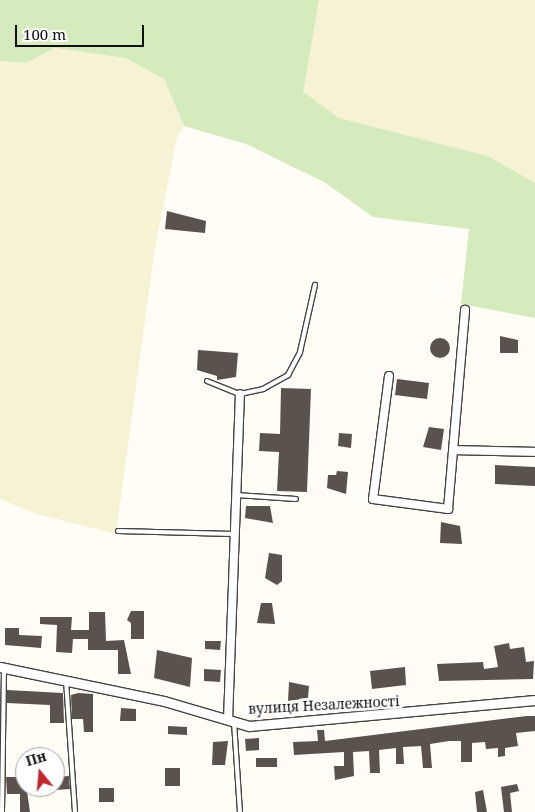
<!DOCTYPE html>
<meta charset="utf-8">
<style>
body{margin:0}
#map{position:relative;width:535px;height:812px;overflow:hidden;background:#fffdf5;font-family:"Noto Serif",serif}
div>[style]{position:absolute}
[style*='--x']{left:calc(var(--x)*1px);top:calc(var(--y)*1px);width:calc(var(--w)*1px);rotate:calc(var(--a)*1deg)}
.farmland>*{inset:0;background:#f6f3d4}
.green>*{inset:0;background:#d5ebbd}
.building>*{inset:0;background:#5a524d}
.round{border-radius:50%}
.roads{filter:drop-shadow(1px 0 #444) drop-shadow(-1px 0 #444) drop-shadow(0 1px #444) drop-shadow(0 -1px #444)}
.service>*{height:4px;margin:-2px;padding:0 2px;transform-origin:2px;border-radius:2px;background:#fff}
.minor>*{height:8px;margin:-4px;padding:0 4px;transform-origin:4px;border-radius:4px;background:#fff}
.tertiary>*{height:9px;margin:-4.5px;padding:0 4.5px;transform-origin:4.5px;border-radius:4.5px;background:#fff}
span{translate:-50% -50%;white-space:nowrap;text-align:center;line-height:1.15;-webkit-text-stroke:5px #fff;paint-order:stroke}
.street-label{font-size:14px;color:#111}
.north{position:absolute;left:15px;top:747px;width:50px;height:50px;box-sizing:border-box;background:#fff;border:1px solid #a0a0a0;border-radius:50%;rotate:343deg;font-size:14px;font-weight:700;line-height:20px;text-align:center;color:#111}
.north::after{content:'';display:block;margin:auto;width:18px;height:22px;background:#c4262e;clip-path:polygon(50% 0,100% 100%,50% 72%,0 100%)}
.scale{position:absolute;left:15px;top:25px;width:129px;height:22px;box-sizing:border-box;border:2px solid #111;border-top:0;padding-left:6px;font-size:15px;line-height:18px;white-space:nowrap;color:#111;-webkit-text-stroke:4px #fff;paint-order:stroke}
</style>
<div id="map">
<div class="farmland">
<i style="clip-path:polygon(319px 0,535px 0,535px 183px,488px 156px,339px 118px,302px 92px)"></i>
<i style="clip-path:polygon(55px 48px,125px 58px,164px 79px,184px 126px,177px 137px,154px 254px,116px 534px,37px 514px,0 499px,0 61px,26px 63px)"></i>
</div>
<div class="green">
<i style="clip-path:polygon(0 0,319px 0,303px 92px,339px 118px,488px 156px,535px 183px,535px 318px,461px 304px,469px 229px,373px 217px,324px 182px,246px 144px,184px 126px,164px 79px,125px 58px,55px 48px,26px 63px,0 61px)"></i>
</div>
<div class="building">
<i style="clip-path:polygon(167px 211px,206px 221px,205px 233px,165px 229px)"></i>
<i style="clip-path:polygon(500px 336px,518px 340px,518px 353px,500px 353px)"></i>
<i class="round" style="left:430px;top:338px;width:20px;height:20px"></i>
<i style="clip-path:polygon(198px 350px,238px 353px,236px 377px,217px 380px,217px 376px,197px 370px)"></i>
<i style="clip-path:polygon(397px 379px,429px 383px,427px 399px,395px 395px)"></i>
<i style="clip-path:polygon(281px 388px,311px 389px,307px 492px,277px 491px,279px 452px,259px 451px,260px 433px,280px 434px)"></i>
<i style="clip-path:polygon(429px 427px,444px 429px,441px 450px,423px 447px)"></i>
<i style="clip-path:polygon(339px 433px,352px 434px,351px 448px,338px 446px)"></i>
<i style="clip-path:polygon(495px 465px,535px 467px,535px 486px,495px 484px)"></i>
<i style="clip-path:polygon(337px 471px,348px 472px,346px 494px,327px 488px,328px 475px,336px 475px)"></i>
<i style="clip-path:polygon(246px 506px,270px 506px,273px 523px,245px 518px)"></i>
<i style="clip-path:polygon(441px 522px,460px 526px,462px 544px,440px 543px)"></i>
<i style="clip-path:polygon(269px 553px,282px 555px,282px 581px,277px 585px,265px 578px)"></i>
<i style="clip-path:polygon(261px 603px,272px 603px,275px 624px,257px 623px)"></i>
<i style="clip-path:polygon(131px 611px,144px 611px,144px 639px,131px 639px,131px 623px,127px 620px)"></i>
<i style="clip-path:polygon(89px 612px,105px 612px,106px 641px,124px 640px,131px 674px,118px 674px,118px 650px,88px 650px,88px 639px,73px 639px,72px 653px,56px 652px,57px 625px,40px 624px,40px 617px,72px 617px,71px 630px,89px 630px)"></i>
<i style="clip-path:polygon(5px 628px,19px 628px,19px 635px,42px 636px,41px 648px,5px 645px)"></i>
<i style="clip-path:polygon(205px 641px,221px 641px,220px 650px,205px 649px)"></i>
<i style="clip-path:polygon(509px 643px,510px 649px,524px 647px,526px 662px,534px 661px,533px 679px,439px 681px,437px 664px,483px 662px,484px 669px,498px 667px,494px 646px)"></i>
<i style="clip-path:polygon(157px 650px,192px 658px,190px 687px,154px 678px)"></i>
<i style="clip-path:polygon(405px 667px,406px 685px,372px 689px,370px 671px)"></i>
<i style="clip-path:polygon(204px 669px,221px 670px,220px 682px,204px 681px)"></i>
<i style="clip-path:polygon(289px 682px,309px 686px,308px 698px,288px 701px)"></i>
<i style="clip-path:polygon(7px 690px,63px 693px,64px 723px,50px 723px,50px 705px,7px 703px)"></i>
<i style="clip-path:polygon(78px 693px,93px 694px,93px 732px,84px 732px,83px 719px,72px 719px,71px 695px)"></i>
<i style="clip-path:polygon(121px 708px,136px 709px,136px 721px,120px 721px)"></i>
<i style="clip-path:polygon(527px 716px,535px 716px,535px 731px,516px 733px,518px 746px,505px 748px,505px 756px,498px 757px,498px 748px,486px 749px,485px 742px,472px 743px,472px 762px,461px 762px,461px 741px,449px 741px,430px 744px,432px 768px,423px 768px,421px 746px,403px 747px,404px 764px,396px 764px,396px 748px,379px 750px,380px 773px,370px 773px,369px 751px,353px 752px,354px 776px,335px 780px,334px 766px,344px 766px,344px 752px,294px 755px,293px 742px,318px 741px,317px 730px,324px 730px,325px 741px)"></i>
<i style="clip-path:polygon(168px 726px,187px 727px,187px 735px,168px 734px)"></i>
<i style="clip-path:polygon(259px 738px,259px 750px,246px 751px,245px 739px)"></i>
<i style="clip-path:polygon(228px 741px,225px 765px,212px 765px,213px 742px)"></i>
<i style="clip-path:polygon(256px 758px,277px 758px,277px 767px,256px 767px)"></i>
<i style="clip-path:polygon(165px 768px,180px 768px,180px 786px,165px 786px)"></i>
<i style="clip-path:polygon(69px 776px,70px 789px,55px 790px,55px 777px)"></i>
<i style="clip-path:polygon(6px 777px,25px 777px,30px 812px,20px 812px,20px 794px,7px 794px)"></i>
<i style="clip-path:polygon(517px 784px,519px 791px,510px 793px,512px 812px,504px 812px,501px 787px)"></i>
<i style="clip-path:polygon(99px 788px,114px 788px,114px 802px,99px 802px)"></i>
<i style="clip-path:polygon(483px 790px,487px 812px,477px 812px,475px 792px)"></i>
</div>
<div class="roads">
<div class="service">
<i style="--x:207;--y:381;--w:35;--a:22"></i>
<i style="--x:240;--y:394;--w:24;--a:-12"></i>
<i style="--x:263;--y:389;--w:29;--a:-29"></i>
<i style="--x:288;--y:375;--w:26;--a:-62"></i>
<i style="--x:300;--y:352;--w:69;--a:-77.4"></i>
<i style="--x:236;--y:495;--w:60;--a:3.8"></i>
<i style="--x:118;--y:531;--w:115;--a:1.5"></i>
<i style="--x:66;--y:680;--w:132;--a:86.1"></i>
<i style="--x:234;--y:722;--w:90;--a:86.2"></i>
<i style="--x:2;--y:812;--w:144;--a:-89.2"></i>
</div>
<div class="minor">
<i style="--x:389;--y:376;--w:124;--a:97.4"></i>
<i style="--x:373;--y:499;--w:76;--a:7.6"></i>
<i style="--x:448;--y:509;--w:200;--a:-85.1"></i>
<i style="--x:455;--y:450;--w:80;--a:1.4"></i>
<i style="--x:228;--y:720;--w:326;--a:-87.9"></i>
</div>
<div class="tertiary">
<i style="--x:0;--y:667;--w:167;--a:11.7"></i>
<i style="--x:164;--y:701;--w:89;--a:16.4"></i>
<i style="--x:249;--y:726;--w:287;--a:-5.2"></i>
</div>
</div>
<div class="street-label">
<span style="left:324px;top:705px;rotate:-3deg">вулиця Незалежності</span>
</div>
<div class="north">Пн</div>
<div class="scale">100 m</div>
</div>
